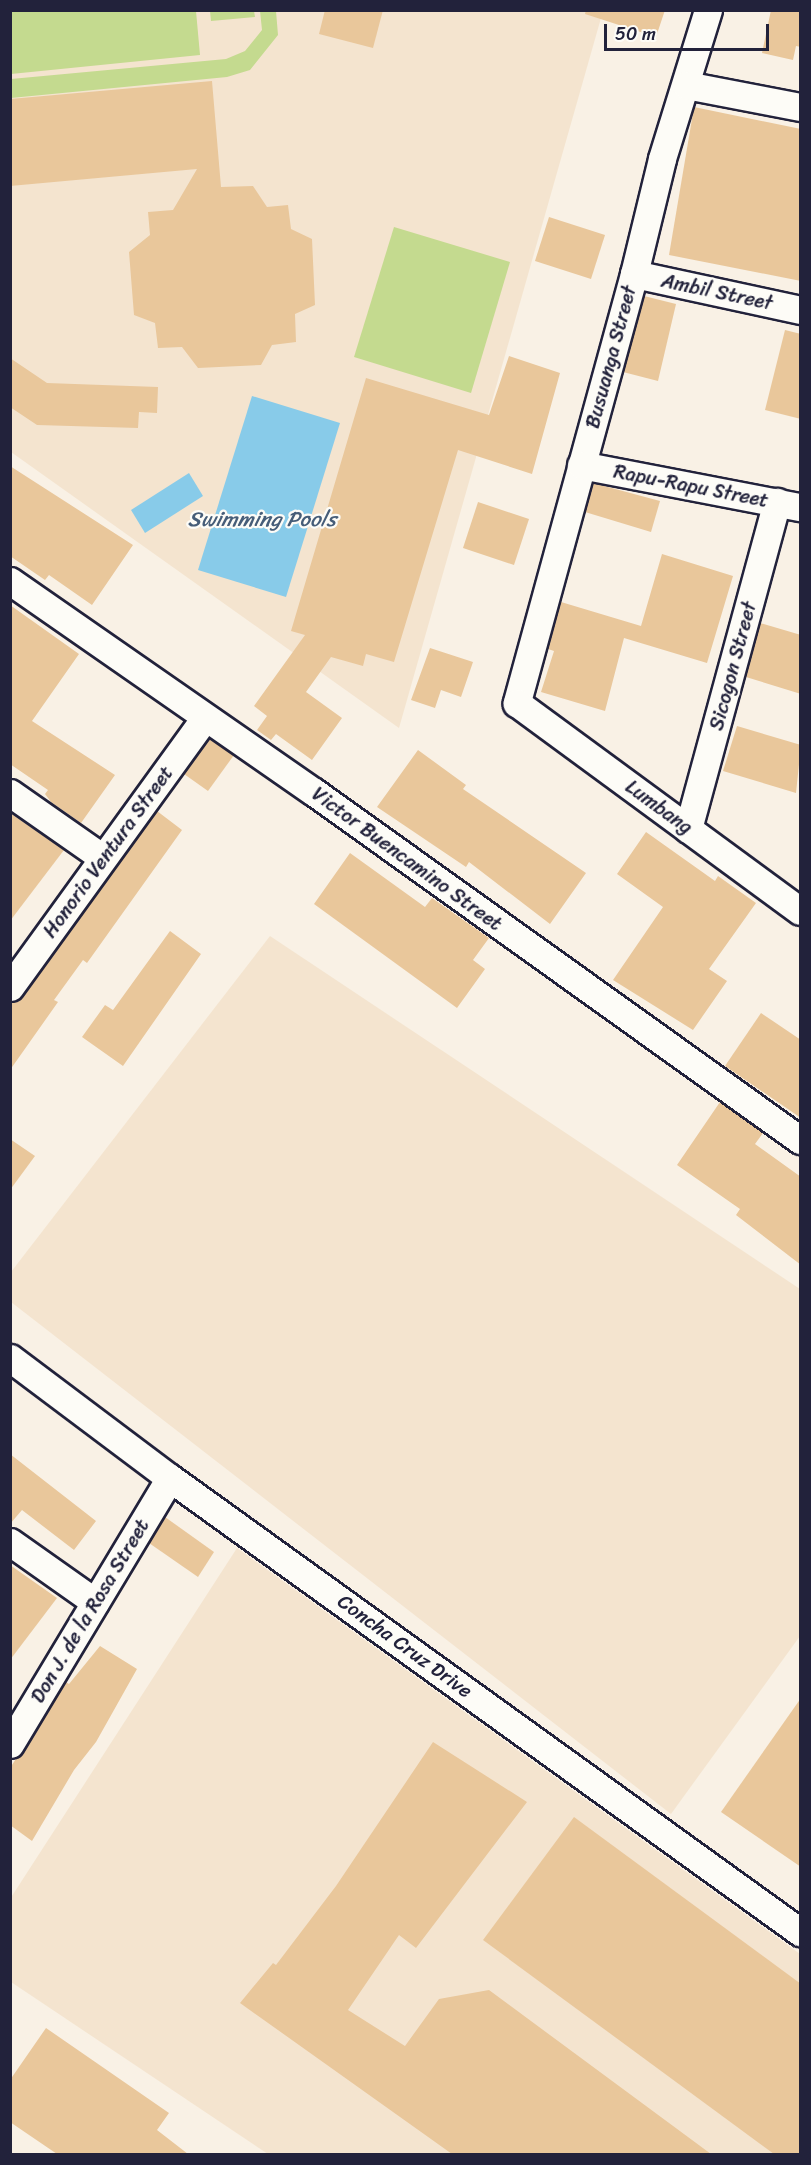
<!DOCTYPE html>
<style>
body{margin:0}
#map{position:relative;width:811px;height:2165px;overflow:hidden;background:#f9f1e5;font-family:Sriracha,sans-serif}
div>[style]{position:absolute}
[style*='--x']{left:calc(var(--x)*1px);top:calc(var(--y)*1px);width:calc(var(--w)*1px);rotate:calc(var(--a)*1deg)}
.built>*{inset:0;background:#f4e4cf}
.green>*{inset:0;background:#c4da8f}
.water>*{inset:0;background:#88cbe9}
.building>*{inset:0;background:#e9c79b}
.roads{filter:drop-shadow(2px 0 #22223b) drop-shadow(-2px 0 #22223b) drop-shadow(0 2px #22223b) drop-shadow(0 -2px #22223b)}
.minor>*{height:27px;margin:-13.5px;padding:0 13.5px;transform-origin:13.5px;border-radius:13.5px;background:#fdfcf7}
span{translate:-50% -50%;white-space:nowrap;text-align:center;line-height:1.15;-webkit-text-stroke:4.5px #fdfcf7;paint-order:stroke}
.street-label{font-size:20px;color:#22223b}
.water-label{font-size:21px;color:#465d78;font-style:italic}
.frame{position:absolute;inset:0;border:12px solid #22223b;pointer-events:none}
.scale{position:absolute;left:604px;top:24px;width:165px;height:27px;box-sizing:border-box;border:3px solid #22223b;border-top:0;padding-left:8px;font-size:18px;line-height:21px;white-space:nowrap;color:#22223b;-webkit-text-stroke:4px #fdfcf7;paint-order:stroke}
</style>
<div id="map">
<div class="built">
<i style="clip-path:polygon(11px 11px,603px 11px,399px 728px,11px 452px)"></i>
<i style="clip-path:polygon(270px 936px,800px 1289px,800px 1636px,671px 1814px,11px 1302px,11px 1272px)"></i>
<i style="clip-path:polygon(237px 1548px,800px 1954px,800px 2154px,268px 2154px,11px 1982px,10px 1899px)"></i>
</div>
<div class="green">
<i style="clip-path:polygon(11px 10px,196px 11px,200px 55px,11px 74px)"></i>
<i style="clip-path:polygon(210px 11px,254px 11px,255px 17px,211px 21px)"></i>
<i style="clip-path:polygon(260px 11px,276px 11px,278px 35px,250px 70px,227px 77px,11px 98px,11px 79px,226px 59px,245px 51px,262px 30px)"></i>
<i style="clip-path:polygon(394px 227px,510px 262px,471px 393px,354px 357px)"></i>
</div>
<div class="water">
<i style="clip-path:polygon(252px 396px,340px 423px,286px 597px,198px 570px)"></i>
<i style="clip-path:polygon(189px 473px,203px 496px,145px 533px,131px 510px)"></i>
</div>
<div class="building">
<i style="clip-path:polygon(325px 10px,383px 10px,373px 48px,319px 34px)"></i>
<i style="clip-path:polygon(586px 10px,665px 10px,656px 37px,585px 14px)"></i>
<i style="clip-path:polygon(771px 10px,801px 10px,801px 47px,796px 46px,793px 60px,762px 53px)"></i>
<i style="clip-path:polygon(212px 81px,221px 187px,253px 186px,267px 207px,288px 205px,291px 229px,312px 239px,315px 305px,295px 314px,296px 342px,272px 345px,261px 365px,198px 368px,182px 347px,158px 348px,155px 323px,134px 315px,129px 252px,150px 235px,148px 212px,173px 210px,197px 169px,10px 186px,10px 99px)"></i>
<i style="clip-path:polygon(694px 107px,801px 129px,801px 281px,669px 255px)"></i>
<i style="clip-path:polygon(549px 217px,605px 235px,591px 279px,535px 261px)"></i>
<i style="clip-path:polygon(644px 296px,676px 304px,658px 381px,623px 372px)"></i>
<i style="clip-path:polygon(785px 330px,801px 334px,801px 419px,765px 410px)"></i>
<i style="clip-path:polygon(509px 356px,560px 373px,532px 474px,458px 450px,394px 662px,366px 654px,363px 666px,331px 657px,306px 692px,342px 718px,312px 760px,276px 734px,271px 740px,257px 730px,267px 716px,254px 706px,305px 635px,291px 631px,366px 378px,489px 415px)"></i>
<i style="clip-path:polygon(10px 358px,47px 383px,158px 387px,157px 413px,139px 412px,138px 428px,37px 425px,10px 407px)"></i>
<i style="clip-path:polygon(10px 466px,133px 545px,92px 605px,49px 575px,45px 580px,10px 556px)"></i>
<i style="clip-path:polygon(593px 483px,660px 501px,651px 532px,585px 512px)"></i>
<i style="clip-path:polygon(478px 502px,529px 519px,514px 565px,463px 548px)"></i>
<i style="clip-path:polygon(662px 554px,733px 576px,707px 663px,624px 638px,605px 711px,541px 692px,554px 651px,548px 649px,561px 602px,641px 626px)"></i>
<i style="clip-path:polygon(10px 605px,79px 654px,32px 721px,115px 775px,81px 823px,51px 802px,45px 794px,48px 790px,10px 764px)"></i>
<i style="clip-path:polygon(760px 623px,801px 635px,801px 694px,746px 677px)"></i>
<i style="clip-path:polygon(430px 648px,473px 662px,461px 697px,441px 690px,435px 708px,411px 700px)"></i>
<i style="clip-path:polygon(737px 726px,801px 745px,796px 793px,723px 771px)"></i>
<i style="clip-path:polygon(209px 739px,234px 755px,208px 791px,184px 774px)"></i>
<i style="clip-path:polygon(418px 750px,466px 785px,463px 789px,586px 873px,550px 924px,469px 862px,466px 867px,377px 807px)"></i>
<i style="clip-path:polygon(157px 811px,182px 830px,87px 963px,83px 960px,54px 1000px,58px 1002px,10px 1070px,10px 1002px,23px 996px)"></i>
<i style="clip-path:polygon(10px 813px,64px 850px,10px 921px)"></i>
<i style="clip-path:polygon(646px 832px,715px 881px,718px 876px,756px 903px,709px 969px,727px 981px,693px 1030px,613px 980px,663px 907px,617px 874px)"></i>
<i style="clip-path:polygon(350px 853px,425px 907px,432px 898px,489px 938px,473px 960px,485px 969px,457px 1008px,314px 904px)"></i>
<i style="clip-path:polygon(170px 931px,201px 954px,123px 1066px,82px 1037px,105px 1005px,113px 1010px)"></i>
<i style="clip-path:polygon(761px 1013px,801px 1040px,801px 1118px,725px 1066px)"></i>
<i style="clip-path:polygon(720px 1102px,763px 1133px,755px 1144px,801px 1177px,801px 1265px,736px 1215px,740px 1209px,677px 1165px)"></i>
<i style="clip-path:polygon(10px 1139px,35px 1156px,10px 1190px)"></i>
<i style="clip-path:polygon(10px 1454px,96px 1521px,74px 1550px,22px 1510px,10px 1524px)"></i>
<i style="clip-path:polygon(165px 1517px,214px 1552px,198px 1577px,149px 1543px)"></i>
<i style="clip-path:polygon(10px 1565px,57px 1598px,10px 1660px)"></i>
<i style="clip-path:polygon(100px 1646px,137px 1669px,96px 1742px,74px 1770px,32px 1841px,10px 1825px,10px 1768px,66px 1682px,69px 1684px)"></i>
<i style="clip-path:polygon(801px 1698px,801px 1867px,721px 1812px)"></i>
<i style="clip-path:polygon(433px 1742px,527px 1802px,416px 1948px,399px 1935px,348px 2010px,405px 2046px,439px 1999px,489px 1990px,711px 2154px,452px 2154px,240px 2003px,273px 1963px,276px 1965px,336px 1886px)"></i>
<i style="clip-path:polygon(574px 1817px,801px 1984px,801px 2154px,774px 2154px,483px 1940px)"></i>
<i style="clip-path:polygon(46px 2028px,169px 2113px,157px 2130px,188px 2154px,57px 2154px,10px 2122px,10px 2080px)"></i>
</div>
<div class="roads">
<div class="minor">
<i style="--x:708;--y:10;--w:156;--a:107.2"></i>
<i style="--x:662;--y:159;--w:118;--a:103.7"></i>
<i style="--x:634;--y:274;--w:445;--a:105.3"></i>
<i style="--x:517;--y:703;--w:351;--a:36.3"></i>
<i style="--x:686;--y:85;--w:116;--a:10.9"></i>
<i style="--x:634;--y:274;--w:170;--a:12.2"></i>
<i style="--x:581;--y:465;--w:223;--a:10.9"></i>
<i style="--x:10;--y:581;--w:370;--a:34.8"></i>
<i style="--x:314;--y:792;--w:598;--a:35.6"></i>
<i style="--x:10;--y:793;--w:113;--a:35"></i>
<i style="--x:688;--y:829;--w:339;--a:-74.8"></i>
<i style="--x:10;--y:987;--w:332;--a:-54.1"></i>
<i style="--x:10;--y:1358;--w:200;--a:36.9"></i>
<i style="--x:170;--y:1478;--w:777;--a:35.78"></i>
<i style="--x:10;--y:1542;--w:104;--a:35.2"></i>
<i style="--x:10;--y:1744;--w:310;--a:-59"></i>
</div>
</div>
<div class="street-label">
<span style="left:717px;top:292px;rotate:12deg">Ambil Street</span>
<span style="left:611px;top:357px;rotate:-75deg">Busuanga Street</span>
<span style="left:691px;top:486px;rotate:11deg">Rapu-Rapu Street</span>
<span style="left:733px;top:666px;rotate:-75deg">Sicogon Street</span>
<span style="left:659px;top:807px;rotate:36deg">Lumbang</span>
<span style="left:108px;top:852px;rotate:-54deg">Honorio Ventura Street</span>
<span style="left:407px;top:859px;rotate:36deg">Victor Buencamino Street</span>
<span style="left:90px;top:1611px;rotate:-59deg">Don J. de la Rosa Street</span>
<span style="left:405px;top:1646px;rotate:36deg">Concha Cruz Drive</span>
</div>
<div class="water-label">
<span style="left:262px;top:519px">Swimming Pools</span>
</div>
<div class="frame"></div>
<div class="scale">50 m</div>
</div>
